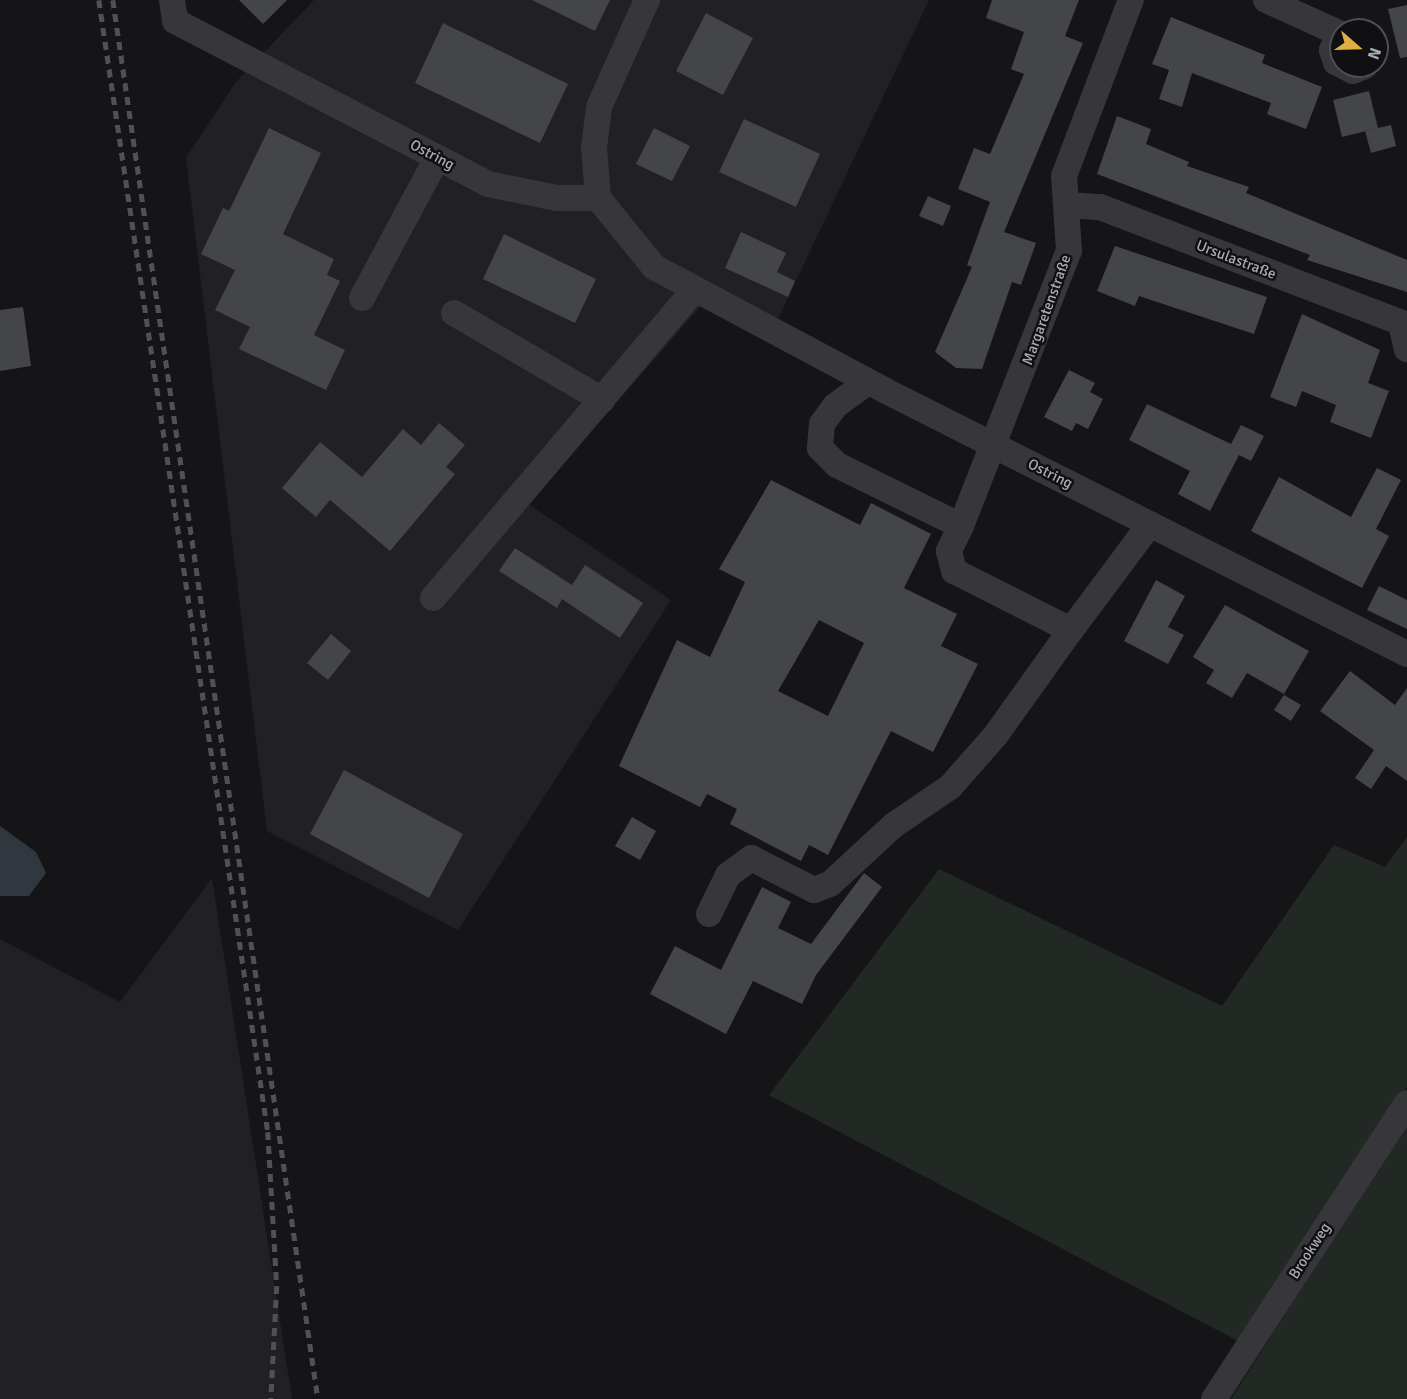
<!DOCTYPE html>
<meta charset="utf-8">
<style>
body{margin:0}
#map{position:relative;width:1407px;height:1399px;overflow:hidden;background:#151517;font-family:Signika,sans-serif}
div>[style]{position:absolute}
[style*='--x']{left:calc(var(--x)*1px);top:calc(var(--y)*1px);width:calc(var(--w)*1px);rotate:calc(var(--a)*1deg)}
.built>*{inset:0;background:#212123}
.green>*{inset:0;background:#222823}
.water>*{inset:0;background:#30373e}
.building>*{inset:0;background:#444549}
.minor>*{height:26px;margin:-13px;padding:0 13px;transform-origin:13px;border-radius:13px;background:#37373b}
.rail>*{height:4.5px;margin-top:-2.25px;transform-origin:0;background:repeating-linear-gradient(90deg,#505156 0 8px,transparent 0 14px)}
span{translate:-50% -50%;white-space:nowrap;text-align:center;line-height:1.15;-webkit-text-stroke:5px #101012;paint-order:stroke}
.street-label{font-size:15px;color:#a8acb5}
.north{position:absolute;left:1329px;top:18px;width:60px;height:60px;box-sizing:border-box;background:#101012;border:2px solid #4d4e53;border-radius:50%;rotate:110deg;font-size:16px;font-weight:700;line-height:24px;text-align:center;color:#a8acb5}
.north::after{content:'';display:block;margin:auto;width:21px;height:27px;background:#deaf46;clip-path:polygon(50% 0,100% 100%,50% 72%,0 100%)}
</style>
<div id="map">
<div class="built">
<i style="clip-path:polygon(314px 0,929px 0,768px 340px,701px 306px,528px 504px,671px 600px,458px 930px,267px 831px,186px 158px,236px 82px)"></i>
<i style="clip-path:polygon(212px 878px,292px 1399px,0 1399px,0 939px,120px 1002px)"></i>
</div>
<div class="green">
<i style="clip-path:polygon(1407px 837px,1407px 1087px,1238px 1341px,769px 1095px,939px 869px,1222px 1006px,1334px 845px,1385px 867px)"></i>
<i style="clip-path:polygon(1407px 1124px,1407px 1399px,1231px 1399px,1400px 1134px)"></i>
</div>
<div class="water">
<i style="clip-path:polygon(0 826px,36px 852px,46px 873px,29px 896px,0 896px)"></i>
</div>
<div class="building">
<i style="clip-path:polygon(239px 0,287px 0,263px 24px)"></i>
<i style="clip-path:polygon(532px 0,610px 0,595px 31px)"></i>
<i style="clip-path:polygon(992px 0,1079px 0,1065px 36px,1083px 43px,1004px 232px,1036px 243px,1021px 285px,1012px 282px,982px 369px,956px 368px,935px 352px,972px 267px,967px 265px,990px 202px,958px 189px,974px 148px,990px 154px,1024px 74px,1011px 69px,1024px 32px,986px 18px)"></i>
<i style="clip-path:polygon(1407px 5px,1407px 57px,1400px 58px,1388px 9px)"></i>
<i style="clip-path:polygon(706px 13px,753px 38px,723px 95px,676px 71px)"></i>
<i style="clip-path:polygon(1171px 17px,1265px 55px,1262px 63px,1322px 87px,1306px 129px,1267px 114px,1271px 103px,1192px 73px,1182px 107px,1159px 99px,1169px 70px,1152px 64px)"></i>
<i style="clip-path:polygon(443px 23px,568px 84px,540px 143px,415px 83px)"></i>
<i style="clip-path:polygon(1369px 91px,1378px 128px,1342px 137px,1333px 100px)"></i>
<i style="clip-path:polygon(1117px 116px,1151px 129px,1146px 144px,1189px 162px,1187px 166px,1249px 187px,1246px 193px,1407px 260px,1407px 292px,1307px 260px,1310px 255px,1097px 174px)"></i>
<i style="clip-path:polygon(744px 119px,820px 154px,796px 207px,719px 172px)"></i>
<i style="clip-path:polygon(1391px 125px,1396px 146px,1371px 153px,1365px 131px)"></i>
<i style="clip-path:polygon(269px 128px,321px 153px,283px 234px,334px 259px,327px 275px,340px 281px,314px 335px,345px 350px,326px 390px,239px 349px,250px 327px,215px 310px,235px 270px,201px 254px,223px 208px,229px 211px)"></i>
<i style="clip-path:polygon(654px 128px,690px 146px,672px 181px,636px 164px)"></i>
<i style="clip-path:polygon(928px 196px,951px 206px,943px 226px,919px 216px)"></i>
<i style="clip-path:polygon(741px 232px,786px 253px,777px 272px,795px 281px,788px 297px,725px 268px)"></i>
<i style="clip-path:polygon(504px 234px,596px 279px,575px 323px,483px 279px)"></i>
<i style="clip-path:polygon(1115px 246px,1267px 297px,1254px 334px,1139px 296px,1135px 306px,1097px 291px)"></i>
<i style="clip-path:polygon(23px 307px,31px 366px,0 371px,0 310px)"></i>
<i style="clip-path:polygon(1302px 314px,1380px 350px,1368px 383px,1389px 391px,1371px 438px,1330px 422px,1336px 405px,1302px 391px,1296px 407px,1270px 397px)"></i>
<i style="clip-path:polygon(1069px 370px,1095px 383px,1090px 392px,1103px 399px,1088px 429px,1076px 423px,1072px 431px,1044px 417px)"></i>
<i style="clip-path:polygon(1147px 404px,1231px 444px,1241px 425px,1264px 436px,1251px 461px,1239px 455px,1210px 511px,1178px 494px,1190px 471px,1129px 440px)"></i>
<i style="clip-path:polygon(439px 423px,465px 445px,446px 467px,455px 474px,390px 551px,330px 500px,316px 517px,282px 488px,320px 442px,362px 477px,403px 429px,421px 445px)"></i>
<i style="clip-path:polygon(1377px 468px,1401px 480px,1376px 529px,1389px 536px,1362px 588px,1251px 531px,1279px 477px,1351px 517px)"></i>
<i style="clip-path:polygon(evenodd,771px 480px,860px 525px,871px 503px,931px 534px,904px 588px,957px 614px,941px 646px,978px 664px,933px 752px,891px 731px,828px 855px,809px 845px,801px 861px,730px 824px,737px 809px,707px 794px,700px 807px,619px 766px,677px 640px,710px 657px,745px 582px,719px 569px,771px 480px,819px 620px,864px 643px,828px 716px,778px 691px,819px 620px)"></i>
<i style="clip-path:polygon(515px 548px,572px 585px,585px 565px,643px 603px,620px 638px,562px 599px,557px 608px,499px 571px)"></i>
<i style="clip-path:polygon(1156px 580px,1185px 596px,1168px 627px,1184px 635px,1168px 664px,1124px 641px)"></i>
<i style="clip-path:polygon(1379px 586px,1407px 600px,1407px 629px,1367px 610px)"></i>
<i style="clip-path:polygon(1225px 605px,1309px 651px,1284px 694px,1247px 673px,1232px 698px,1206px 683px,1214px 670px,1193px 657px)"></i>
<i style="clip-path:polygon(331px 634px,351px 651px,328px 680px,307px 663px)"></i>
<i style="clip-path:polygon(1350px 671px,1395px 705px,1407px 688px,1407px 781px,1386px 766px,1371px 789px,1355px 778px,1374px 750px,1320px 711px)"></i>
<i style="clip-path:polygon(1284px 695px,1301px 705px,1291px 721px,1274px 710px)"></i>
<i style="clip-path:polygon(344px 770px,463px 834px,429px 898px,310px 834px)"></i>
<i style="clip-path:polygon(632px 817px,656px 831px,640px 860px,615px 846px)"></i>
<i style="clip-path:polygon(864px 873px,882px 887px,816px 975px,802px 1004px,753px 981px,726px 1034px,650px 994px,675px 946px,721px 970px,762px 887px,791px 902px,778px 928px,811px 944px)"></i>
</div>
<div class="minor">
<i style="--x:172;--y:0;--w:21;--a:82"></i>
<i style="--x:175;--y:21;--w:353;--a:27.5"></i>
<i style="--x:488;--y:184;--w:70;--a:11.5"></i>
<i style="--x:557;--y:198;--w:41;--a:0"></i>
<i style="--x:647;--y:0;--w:117;--a:114.2"></i>
<i style="--x:599;--y:107;--w:41;--a:97"></i>
<i style="--x:594;--y:148;--w:50;--a:85.4"></i>
<i style="--x:598;--y:198;--w:89;--a:50.9"></i>
<i style="--x:654;--y:267;--w:261;--a:28.1"></i>
<i style="--x:884;--y:390;--w:586;--a:26.78"></i>
<i style="--x:1266;--y:0;--w:82;--a:24.4"></i>
<i style="--x:1340;--y:34;--w:18;--a:117"></i>
<i style="--x:1332;--y:50;--w:13;--a:72"></i>
<i style="--x:1336;--y:62;--w:19;--a:28"></i>
<i style="--x:1353;--y:71;--w:13;--a:-23"></i>
<i style="--x:1069;--y:205;--w:31;--a:4"></i>
<i style="--x:1100;--y:207;--w:329;--a:21"></i>
<i style="--x:362;--y:298;--w:159;--a:-61.8"></i>
<i style="--x:454;--y:313;--w:172;--a:30.4"></i>
<i style="--x:1401;--y:324;--w:26;--a:77"></i>
<i style="--x:868;--y:382;--w:41;--a:144"></i>
<i style="--x:835;--y:406;--w:22;--a:126"></i>
<i style="--x:822;--y:424;--w:24;--a:95"></i>
<i style="--x:820;--y:448;--w:24;--a:45"></i>
<i style="--x:837;--y:465;--w:138;--a:26.2"></i>
<i style="--x:961;--y:526;--w:295;--a:-68.6"></i>
<i style="--x:1069;--y:251;--w:75;--a:-93.8"></i>
<i style="--x:1064;--y:176;--w:188;--a:-69.2"></i>
<i style="--x:961;--y:526;--w:28;--a:116"></i>
<i style="--x:949;--y:551;--w:21;--a:76"></i>
<i style="--x:954;--y:571;--w:131;--a:26.8"></i>
<i style="--x:1071;--y:630;--w:132;--a:-53.3"></i>
<i style="--x:433;--y:598;--w:404;--a:-49.7"></i>
<i style="--x:709;--y:914;--w:43;--a:-64"></i>
<i style="--x:728;--y:875;--w:29;--a:-36"></i>
<i style="--x:751;--y:858;--w:71;--a:26.9"></i>
<i style="--x:814;--y:890;--w:17;--a:-21"></i>
<i style="--x:830;--y:884;--w:87;--a:-42.7"></i>
<i style="--x:894;--y:825;--w:68;--a:-34.2"></i>
<i style="--x:950;--y:787;--w:68;--a:-48.6"></i>
<i style="--x:995;--y:736;--w:130;--a:-54.4"></i>
<i style="--x:1214;--y:1399;--w:353;--a:-56.9"></i>
</div>
<div class="rail">
<i style="--x:99;--y:0;--w:1145;--a:81.51"></i>
<i style="--x:268;--y:1132;--w:154;--a:86.7"></i>
<i style="--x:277;--y:1286;--w:113;--a:93"></i>
<i style="--x:113;--y:0;--w:1414;--a:81.66"></i>
</div>
<div class="street-label">
<span style="left:432px;top:155px;rotate:28deg">Ostring</span>
<span style="left:1236px;top:260px;rotate:21deg">Ursulastraße</span>
<span style="left:1047px;top:310px;rotate:-70deg">Margaretenstraße</span>
<span style="left:1050px;top:474px;rotate:27deg">Ostring</span>
<span style="left:1310px;top:1251px;rotate:-57deg">Brookweg</span>
</div>
<div class="north">N</div>
</div>
